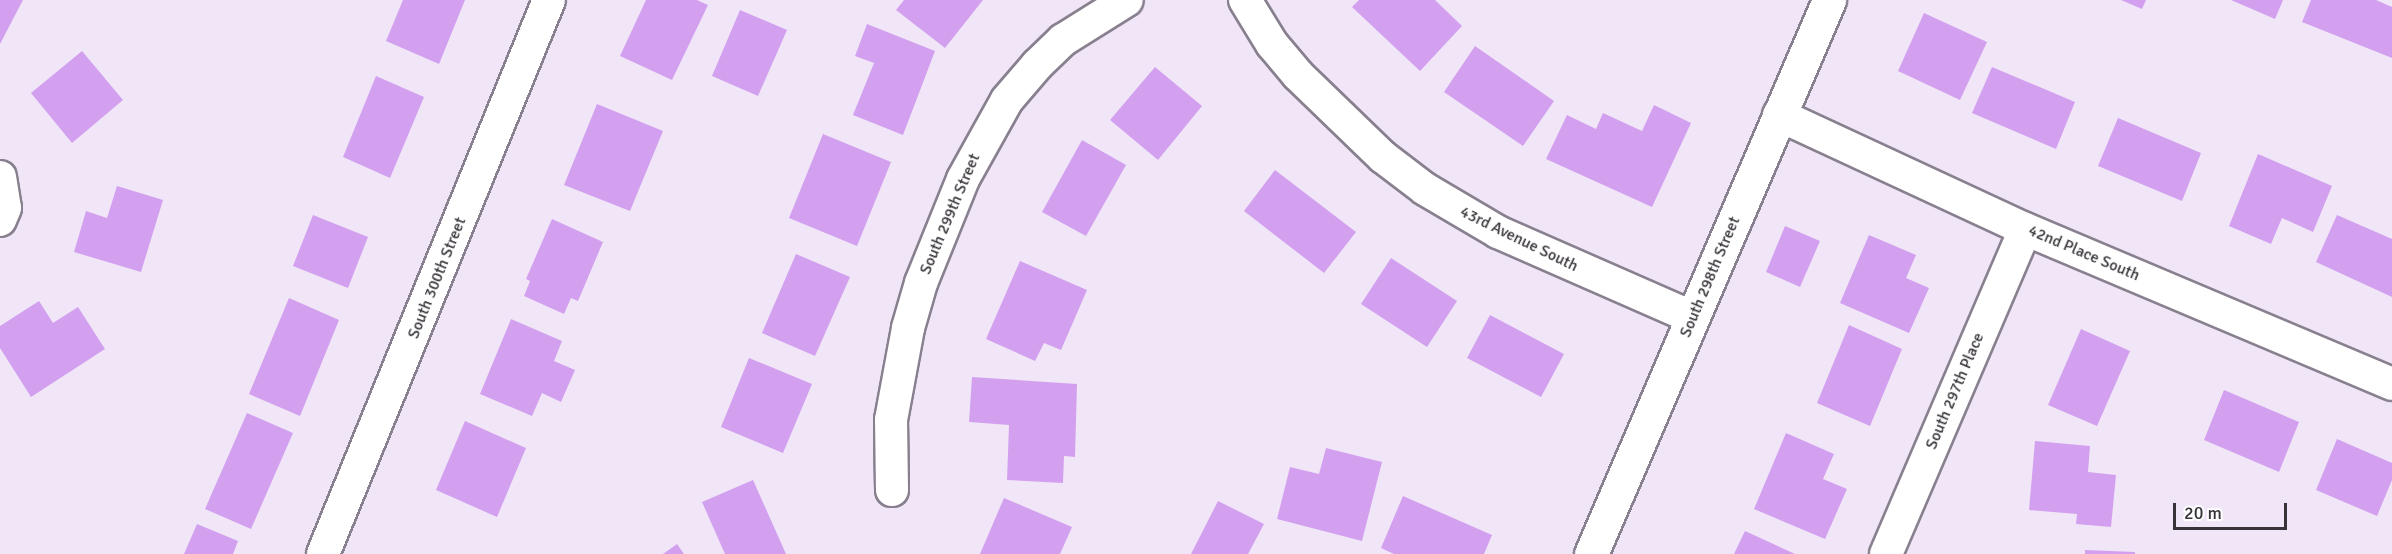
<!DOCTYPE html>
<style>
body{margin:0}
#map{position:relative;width:2392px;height:554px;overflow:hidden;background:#f1e6f7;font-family:Signika,sans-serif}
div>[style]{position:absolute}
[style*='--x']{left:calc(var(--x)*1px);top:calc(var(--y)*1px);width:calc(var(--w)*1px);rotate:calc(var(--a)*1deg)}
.building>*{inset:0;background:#d2a0ef}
.roads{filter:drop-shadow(2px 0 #89808f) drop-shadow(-2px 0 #89808f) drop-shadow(0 2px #89808f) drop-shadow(0 -2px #89808f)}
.street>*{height:32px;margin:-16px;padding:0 16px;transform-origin:16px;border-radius:16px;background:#fff}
.secondary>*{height:33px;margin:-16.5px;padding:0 16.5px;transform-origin:16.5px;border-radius:16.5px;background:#fff}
span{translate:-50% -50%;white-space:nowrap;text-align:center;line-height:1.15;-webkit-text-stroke:6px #fff;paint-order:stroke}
.street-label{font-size:16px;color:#373339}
.scale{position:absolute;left:2173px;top:503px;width:114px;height:27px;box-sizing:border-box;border:3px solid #373339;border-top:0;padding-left:8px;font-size:18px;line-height:21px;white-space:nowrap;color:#373339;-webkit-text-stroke:4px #fff;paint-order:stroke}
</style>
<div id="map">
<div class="building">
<i style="clip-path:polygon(0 0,23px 0,0 44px)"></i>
<i style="clip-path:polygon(403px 0,465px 0,439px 64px,386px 41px)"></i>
<i style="clip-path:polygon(646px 0,697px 0,708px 5px,672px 80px,620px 56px)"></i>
<i style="clip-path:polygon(904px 0,983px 0,945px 48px,896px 10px)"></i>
<i style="clip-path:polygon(1359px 0,1435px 0,1462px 26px,1420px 71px,1352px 7px)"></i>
<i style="clip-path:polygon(2121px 0,2146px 0,2142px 9px)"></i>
<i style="clip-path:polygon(2231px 0,2283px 0,2275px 19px)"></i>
<i style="clip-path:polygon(2311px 0,2376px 0,2392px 7px,2392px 58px,2302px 22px)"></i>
<i style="clip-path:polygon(740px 10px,787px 30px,758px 96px,712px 76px)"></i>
<i style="clip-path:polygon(1924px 13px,1987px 42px,1960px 100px,1898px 71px)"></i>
<i style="clip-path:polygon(867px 24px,935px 51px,903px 135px,853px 115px,874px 63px,855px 56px)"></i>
<i style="clip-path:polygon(1475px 46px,1554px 101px,1523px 146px,1444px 92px)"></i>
<i style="clip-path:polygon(82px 51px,123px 100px,72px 143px,31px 93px)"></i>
<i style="clip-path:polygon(1155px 67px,1202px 106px,1158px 160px,1110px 120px)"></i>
<i style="clip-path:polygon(1992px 67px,2075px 102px,2056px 149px,1972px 113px)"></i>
<i style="clip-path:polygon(376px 76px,424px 97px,390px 178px,343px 157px)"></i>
<i style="clip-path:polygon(597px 104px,663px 131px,630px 211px,564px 185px)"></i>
<i style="clip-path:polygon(1654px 105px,1691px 123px,1652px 207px,1546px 159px,1567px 115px,1596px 129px,1603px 113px,1642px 131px)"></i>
<i style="clip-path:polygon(2118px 118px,2201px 153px,2182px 201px,2098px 166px)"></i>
<i style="clip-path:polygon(823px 134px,891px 162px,857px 246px,789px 218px)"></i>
<i style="clip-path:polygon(1082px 140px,1126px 165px,1086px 236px,1042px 212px)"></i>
<i style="clip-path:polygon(2258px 154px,2332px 186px,2313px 232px,2282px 218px,2271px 244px,2229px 226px)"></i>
<i style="clip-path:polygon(1275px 170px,1356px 232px,1324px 273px,1244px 211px)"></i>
<i style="clip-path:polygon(117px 186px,163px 200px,141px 272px,74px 252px,86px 211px,107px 218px)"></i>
<i style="clip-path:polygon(313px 215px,368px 237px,348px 288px,293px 266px)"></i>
<i style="clip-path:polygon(2337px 215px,2392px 239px,2392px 297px,2316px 262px)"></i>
<i style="clip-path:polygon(552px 219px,603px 242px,578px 301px,571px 298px,564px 314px,524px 296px,530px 281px,526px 279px)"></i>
<i style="clip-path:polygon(1785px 226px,1820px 241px,1800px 287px,1766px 272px)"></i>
<i style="clip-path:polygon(1869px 235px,1916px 255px,1906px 278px,1929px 288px,1909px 333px,1840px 303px)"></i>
<i style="clip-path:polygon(796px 254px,850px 277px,815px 356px,762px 333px)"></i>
<i style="clip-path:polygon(1391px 258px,1457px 301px,1427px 347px,1361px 304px)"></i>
<i style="clip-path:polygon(1020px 261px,1087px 290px,1061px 350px,1044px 343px,1035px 361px,986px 339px)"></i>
<i style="clip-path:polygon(289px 298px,339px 320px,300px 416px,249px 394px)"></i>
<i style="clip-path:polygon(39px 301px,53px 323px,78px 307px,105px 349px,31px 397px,0 348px,0 326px)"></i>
<i style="clip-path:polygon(1490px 315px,1564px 354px,1541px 397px,1467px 358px)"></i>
<i style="clip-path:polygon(511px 319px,562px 341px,554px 361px,575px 370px,561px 402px,542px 393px,532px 416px,480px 394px)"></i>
<i style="clip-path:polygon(1849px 325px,1902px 349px,1870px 426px,1817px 403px)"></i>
<i style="clip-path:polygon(2081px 329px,2130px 351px,2097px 426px,2048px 405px)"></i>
<i style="clip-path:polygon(749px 358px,812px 384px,783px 453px,721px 427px)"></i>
<i style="clip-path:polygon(972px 377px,1077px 384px,1075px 457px,1064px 456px,1063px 483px,1007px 480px,1009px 425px,969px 422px)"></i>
<i style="clip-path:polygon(2224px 390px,2299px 422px,2279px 472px,2204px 440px)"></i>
<i style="clip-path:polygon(247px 413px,293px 433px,251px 529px,205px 509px)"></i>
<i style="clip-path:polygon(465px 421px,526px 448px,497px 517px,436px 490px)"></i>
<i style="clip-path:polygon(1786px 433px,1834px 454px,1823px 479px,1847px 489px,1825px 539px,1754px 509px)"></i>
<i style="clip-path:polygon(2337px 439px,2392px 463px,2392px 480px,2377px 516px,2316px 490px)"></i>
<i style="clip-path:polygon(2035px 441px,2090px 446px,2088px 472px,2116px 475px,2111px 527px,2076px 524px,2077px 514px,2029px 510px)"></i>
<i style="clip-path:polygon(1326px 448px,1382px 462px,1362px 541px,1277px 519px,1290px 467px,1319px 474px)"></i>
<i style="clip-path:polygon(753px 480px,786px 554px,725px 554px,702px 502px)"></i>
<i style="clip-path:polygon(1403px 496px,1492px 535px,1484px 554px,1394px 554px,1381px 548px)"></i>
<i style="clip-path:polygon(1004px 498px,1072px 527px,1060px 554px,980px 554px)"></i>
<i style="clip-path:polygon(1218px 501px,1264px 524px,1248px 554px,1191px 554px)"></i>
<i style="clip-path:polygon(197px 524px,238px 541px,233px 554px,184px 554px)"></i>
<i style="clip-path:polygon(1745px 531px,1795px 554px,1734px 554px)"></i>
<i style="clip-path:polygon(677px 544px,684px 554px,663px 554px)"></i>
<i style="clip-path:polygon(2085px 550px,2135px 552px,2135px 554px,2085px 554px)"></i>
</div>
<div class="roads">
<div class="street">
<i style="--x:1245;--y:0;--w:52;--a:58.5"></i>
<i style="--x:1272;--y:44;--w:40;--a:50"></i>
<i style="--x:1298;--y:75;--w:118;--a:44"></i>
<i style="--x:1383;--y:157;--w:53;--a:37.3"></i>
<i style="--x:1425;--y:189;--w:85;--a:30.5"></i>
<i style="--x:1498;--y:232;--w:212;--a:23.7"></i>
<i style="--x:1779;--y:115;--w:271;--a:24.9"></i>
<i style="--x:2025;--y:229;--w:398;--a:22.9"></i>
<i style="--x:0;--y:177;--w:31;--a:81"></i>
<i style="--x:5;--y:208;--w:13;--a:113"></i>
<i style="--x:892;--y:490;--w:70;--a:-90.8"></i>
<i style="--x:891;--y:420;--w:94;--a:-79.5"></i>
<i style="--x:908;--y:328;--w:47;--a:-73.9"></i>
<i style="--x:921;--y:283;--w:112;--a:-68"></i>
<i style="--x:963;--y:179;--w:90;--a:-60.9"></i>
<i style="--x:1007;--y:100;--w:46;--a:-49.4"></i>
<i style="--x:1037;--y:65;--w:36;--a:-44"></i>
<i style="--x:1063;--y:40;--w:75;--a:-32"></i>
<i style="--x:323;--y:554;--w:598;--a:-67.81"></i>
<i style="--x:1886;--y:554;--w:353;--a:-66.8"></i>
</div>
<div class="secondary">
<i style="--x:1591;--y:554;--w:603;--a:-66.75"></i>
</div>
</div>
<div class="street-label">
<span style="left:950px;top:214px;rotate:-67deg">South 299th Street</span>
<span style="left:1519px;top:239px;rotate:26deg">43rd Avenue South</span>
<span style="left:2084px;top:253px;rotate:23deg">42nd Place South</span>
<span style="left:1710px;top:277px;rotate:-67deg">South 298th Street</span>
<span style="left:437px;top:278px;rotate:-68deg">South 300th Street</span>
<span style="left:1955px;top:391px;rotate:-67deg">South 297th Place</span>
</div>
<div class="scale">20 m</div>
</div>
